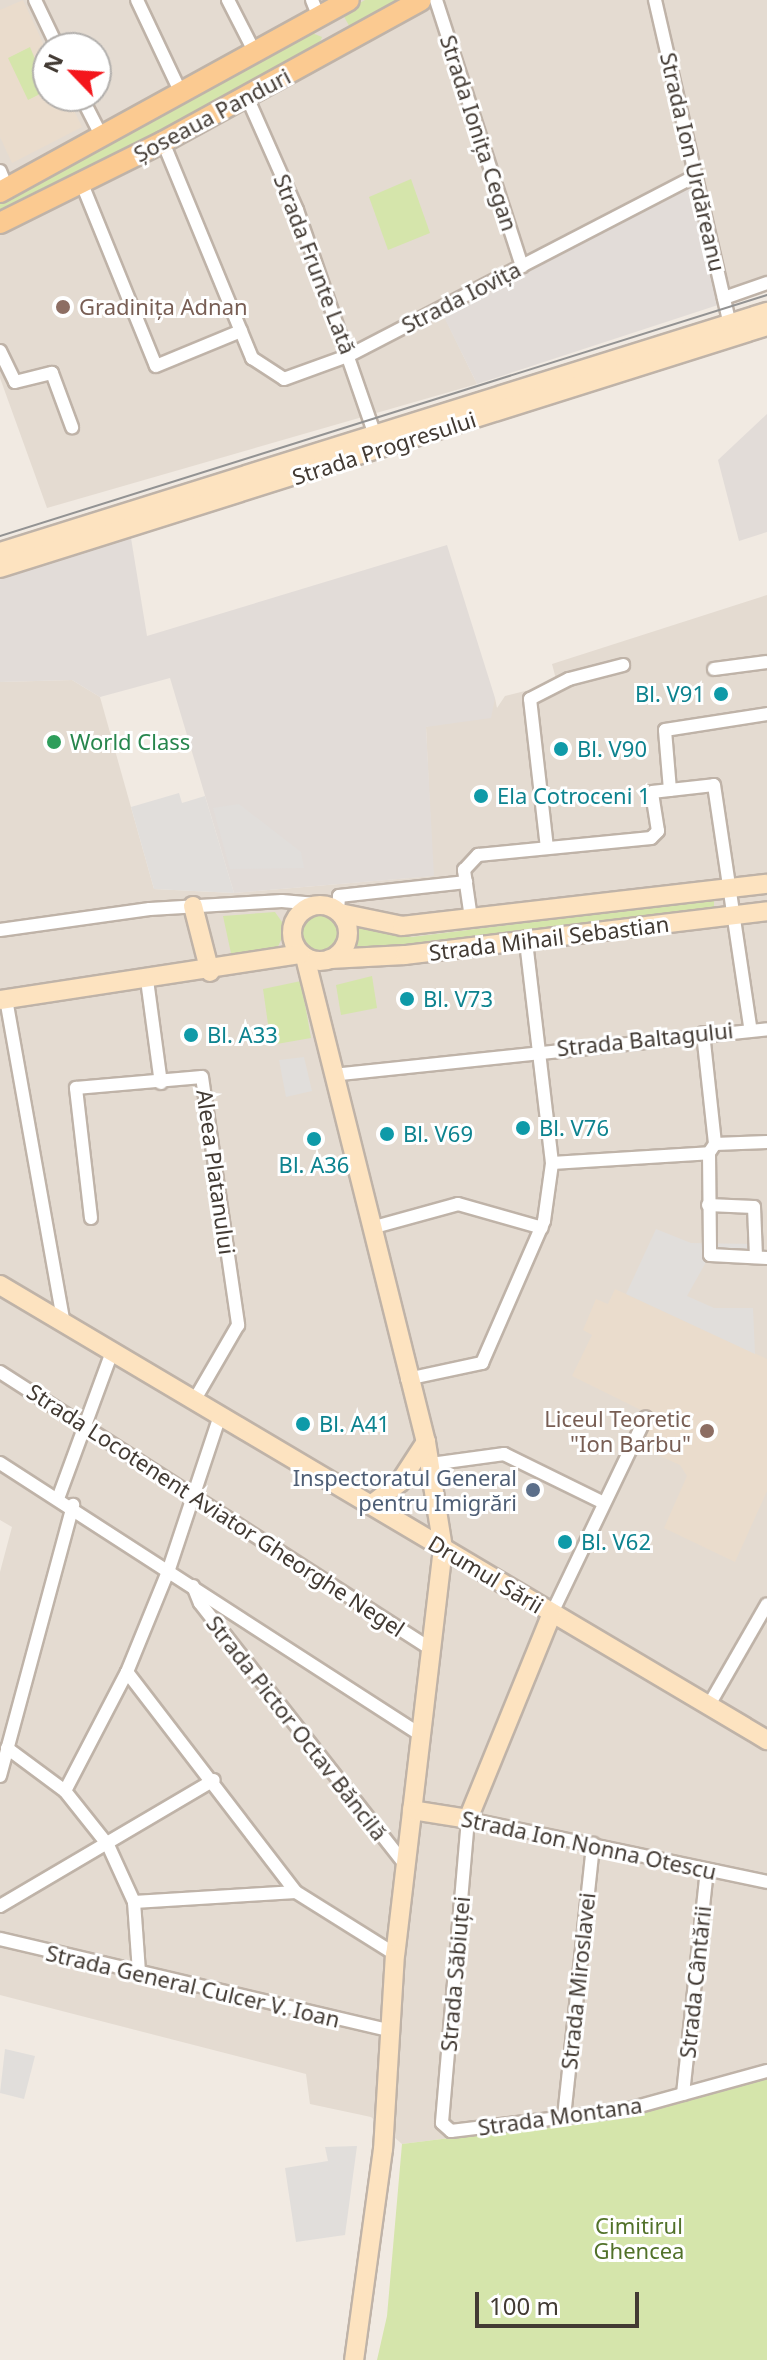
<!DOCTYPE html>
<meta charset="utf-8">
<style>
body{margin:0}
#map{position:relative;width:767px;height:2360px;overflow:hidden;background:#f1eae2;font-family:"Noto Sans",sans-serif}
div>[style]{position:absolute}
[style*='--x']{left:calc(var(--x)*1px);top:calc(var(--y)*1px);width:calc(var(--w)*1px);rotate:calc(var(--a)*1deg)}
.residential>*{inset:0;background:#e4dbd1}
.industrial>*{inset:0;background:#e2dcd8}
.education>*{inset:0;background:#eadccc}
.green>*{inset:0;background:#d5e5ab}
.round{border-radius:50%}
.parking>*{inset:0;background:#e1dedb}
.roads{filter:drop-shadow(2px 0 #bfb3a8) drop-shadow(-2px 0 #bfb3a8) drop-shadow(0 2px #bfb3a8) drop-shadow(0 -2px #bfb3a8)}
.street>*{height:12px;margin:-6px;padding:0 6px;transform-origin:6px;border-radius:6px;background:#fff}
.secondary>*{height:18px;margin:-9px;padding:0 9px;transform-origin:9px;border-radius:9px;background:#fde3c0}
.secondary>.ring{margin:-9px;padding:0;box-sizing:content-box;background:none;border:18px solid #fde3c0;border-radius:50%}
.primary>*{height:20px;margin:-10px;padding:0 10px;transform-origin:10px;border-radius:10px;background:#fbca91}
.tram>*{height:2px;margin:-1px;padding:0 1px;transform-origin:1px;border-radius:1px;background:#939393}
.dots>*{width:22px;height:22px;translate:-50% -50%;box-sizing:border-box;border:4px solid #fff;border-radius:50%}
span{translate:-50% -50%;white-space:nowrap;text-align:center;line-height:1.15;-webkit-text-stroke:6px #fff;paint-order:stroke}
.street-label{font-size:22px;color:#423a33}
.education-label{font-size:22px;color:#785e54}
.left{translate:0 -50%;text-align:left}
.right{translate:-100% -50%;text-align:right}
.culture-label{font-size:22px;color:#0d838f}
.leisure-label{font-size:22px;color:#27864d}
.service-label{font-size:22px;color:#4e5e75}
.park-label{font-size:22px;color:#517129}
.north{position:absolute;left:32px;top:32px;width:80px;height:80px;box-sizing:border-box;background:#fff;border:2px solid #b3b0ad;border-radius:50%;rotate:295deg;font-size:22px;font-weight:700;line-height:32px;text-align:center;color:#423a33}
.north::after{content:'';display:block;margin:auto;width:28px;height:36px;background:#f4161c;clip-path:polygon(50% 0,100% 100%,50% 72%,0 100%)}
.scale{position:absolute;left:475px;top:2292px;width:164px;height:36px;box-sizing:border-box;border:4px solid #423a33;border-top:0;padding-left:10px;font-size:24px;line-height:28px;white-space:nowrap;color:#423a33;-webkit-text-stroke:6px #fff;paint-order:stroke}
</style>
<div id="map">
<div class="residential">
<i style="clip-path:polygon(evenodd,0 0,767px 0,767px 289px,721px 304px,690px 185px,443px 314px,477px 384px,47px 508px,0 378px,0 0,48px 48px,96px 48px,96px 96px,48px 96px,48px 48px)"></i>
<i style="clip-path:polygon(767px 595px,767px 2079px,619px 2117px,402px 2144px,371px 2117px,310px 2104px,306px 2074px,0 1995px,0 1572px,12px 1527px,0 1520px,0 682px,72px 680px,100px 697px,154px 889px,234px 893px,433px 876px,426px 727px,495px 698px,497px 708px,505px 696px,557px 683px,552px 664px)"></i>
</div>
<div class="industrial">
<i style="clip-path:polygon(691px 185px,721px 304px,477px 384px,443px 315px)"></i>
<i style="clip-path:polygon(767px 414px,767px 532px,739px 541px,718px 460px)"></i>
<i style="clip-path:polygon(131px 538px,147px 636px,447px 545px,495px 698px,491px 718px,426px 727px,434px 876px,234px 893px,170px 678px,100px 697px,72px 680px,0 682px,0 578px)"></i>
</div>
<div class="education">
<i style="clip-path:polygon(23px 0,48px 54px,48px 96px,67px 96px,82px 127px,12px 163px,0 137px,0 10px)"></i>
<i style="clip-path:polygon(615px 1289px,767px 1359px,767px 1491px,735px 1562px,664px 1528px,687px 1476px,680px 1465px,640px 1447px,653px 1416px,572px 1376px,592px 1335px,583px 1330px,596px 1299px,608px 1304px)"></i>
</div>
<div class="green">
<i style="clip-path:polygon(365px 0,406px 0,352px 31px,342px 13px)"></i>
<i style="clip-path:polygon(307px 31px,322px 37px,317px 50px,0 217px,0 203px)"></i>
<i style="clip-path:polygon(30px 47px,48px 90px,28px 100px,8px 58px)"></i>
<i style="clip-path:polygon(411px 179px,430px 233px,388px 250px,369px 197px)"></i>
<i style="clip-path:polygon(714px 899px,714px 909px,353px 954px,349px 950px,357px 925px,412px 937px)"></i>
<i style="clip-path:polygon(275px 912px,282px 922px,282px 938px,275px 953px,232px 958px,223px 916px)"></i>
<i class="round" style="left:300px;top:913px;width:40px;height:40px"></i>
<i style="clip-path:polygon(372px 976px,377px 1008px,341px 1015px,336px 985px)"></i>
<i style="clip-path:polygon(301px 981px,311px 1038px,271px 1045px,263px 989px)"></i>
<i style="clip-path:polygon(767px 2079px,767px 2360px,377px 2360px,387px 2316px,402px 2144px,619px 2117px)"></i>
</div>
<div class="parking">
<i style="clip-path:polygon(179px 793px,182px 803px,205px 796px,234px 893px,154px 889px,131px 807px)"></i>
<i style="clip-path:polygon(239px 804px,301px 852px,304px 868px,230px 869px,213px 808px)"></i>
<i style="clip-path:polygon(304px 1057px,312px 1091px,286px 1097px,279px 1060px)"></i>
<i style="clip-path:polygon(656px 1229px,691px 1243px,756px 1244px,756px 1257px,710px 1255px,687px 1296px,714px 1308px,753px 1308px,755px 1354px,626px 1294px)"></i>
<i style="clip-path:polygon(5px 2049px,35px 2056px,24px 2099px,0 2093px)"></i>
<i style="clip-path:polygon(357px 2146px,345px 2235px,296px 2242px,285px 2168px,328px 2161px,325px 2147px)"></i>
</div>
<div class="roads">
<div class="street">
<i style="--x:35;--y:0;--w:53;--a:64.4"></i>
<i style="--x:137;--y:0;--w:103;--a:64.7"></i>
<i style="--x:228;--y:0;--w:59;--a:63"></i>
<i style="--x:312;--y:0;--w:18;--a:68"></i>
<i style="--x:436;--y:0;--w:280;--a:72.1"></i>
<i style="--x:655;--y:0;--w:333;--a:77"></i>
<i style="--x:81;--y:96;--w:46;--a:62.9"></i>
<i style="--x:247;--y:97;--w:124;--a:66.1"></i>
<i style="--x:297;--y:210;--w:238;--a:70.9"></i>
<i style="--x:163;--y:142;--w:234;--a:67.6"></i>
<i style="--x:252;--y:358;--w:38;--a:33"></i>
<i style="--x:284;--y:379;--w:70;--a:-20"></i>
<i style="--x:350;--y:355;--w:390;--a:-27.4"></i>
<i style="--x:0;--y:171;--w:18;--a:68"></i>
<i style="--x:82;--y:184;--w:196;--a:67.9"></i>
<i style="--x:156;--y:366;--w:92;--a:-22.4"></i>
<i style="--x:724;--y:298;--w:46;--a:-19.2"></i>
<i style="--x:0;--y:351;--w:34;--a:64"></i>
<i style="--x:15;--y:382;--w:38;--a:-14"></i>
<i style="--x:52;--y:373;--w:58;--a:69.7"></i>
<i style="--x:714;--y:669;--w:53;--a:-7.5"></i>
<i style="--x:670;--y:790;--w:60;--a:-94.8"></i>
<i style="--x:665;--y:730;--w:103;--a:-8.9"></i>
<i style="--x:547;--y:848;--w:150;--a:-96.5"></i>
<i style="--x:530;--y:699;--w:44;--a:-27.1"></i>
<i style="--x:569;--y:679;--w:56;--a:-14.5"></i>
<i style="--x:338;--y:911;--w:15;--a:-86"></i>
<i style="--x:339;--y:896;--w:128;--a:-6.3"></i>
<i style="--x:471;--y:918;--w:49;--a:-98.3"></i>
<i style="--x:464;--y:870;--w:21;--a:-47"></i>
<i style="--x:478;--y:855;--w:174;--a:-5.6"></i>
<i style="--x:651;--y:838;--w:10;--a:-45"></i>
<i style="--x:658;--y:831;--w:39;--a:-99"></i>
<i style="--x:652;--y:792;--w:62;--a:-6.4"></i>
<i style="--x:714;--y:785;--w:245;--a:81.5"></i>
<i style="--x:0;--y:930;--w:151;--a:-8"></i>
<i style="--x:150;--y:909;--w:132;--a:-3.5"></i>
<i style="--x:282;--y:901;--w:37;--a:5"></i>
<i style="--x:147;--y:980;--w:104;--a:82.3"></i>
<i style="--x:6;--y:999;--w:329;--a:79.9"></i>
<i style="--x:703;--y:1033;--w:112;--a:83.8"></i>
<i style="--x:332;--y:1075;--w:437;--a:-6"></i>
<i style="--x:715;--y:1144;--w:11;--a:124"></i>
<i style="--x:709;--y:1153;--w:102;--a:89.4"></i>
<i style="--x:710;--y:1255;--w:57;--a:3"></i>
<i style="--x:715;--y:1144;--w:52;--a:-2.2"></i>
<i style="--x:552;--y:1163;--w:157;--a:-3.6"></i>
<i style="--x:708;--y:1205;--w:46;--a:2.5"></i>
<i style="--x:754;--y:1207;--w:50;--a:87.7"></i>
<i style="--x:91;--y:1218;--w:131;--a:-96.6"></i>
<i style="--x:76;--y:1088;--w:126;--a:-5"></i>
<i style="--x:202;--y:1077;--w:251;--a:81.7"></i>
<i style="--x:238;--y:1325;--w:88;--a:120.1"></i>
<i style="--x:371;--y:1228;--w:90;--a:-15.4"></i>
<i style="--x:458;--y:1204;--w:87;--a:15.9"></i>
<i style="--x:0;--y:1372;--w:512;--a:32.73"></i>
<i style="--x:407;--y:1379;--w:77;--a:-12"></i>
<i style="--x:482;--y:1363;--w:155;--a:-66.4"></i>
<i style="--x:544;--y:1221;--w:59;--a:-82.1"></i>
<i style="--x:552;--y:1163;--w:225;--a:-96.7"></i>
<i style="--x:0;--y:1463;--w:501;--a:32.87"></i>
<i style="--x:431;--y:1464;--w:74;--a:-7.8"></i>
<i style="--x:504;--y:1454;--w:111;--a:26.1"></i>
<i style="--x:59;--y:1496;--w:153;--a:-69.8"></i>
<i style="--x:193;--y:1586;--w:18;--a:68"></i>
<i style="--x:200;--y:1603;--w:334;--a:51.9"></i>
<i style="--x:552;--y:1613;--w:217;--a:-64.4"></i>
<i style="--x:127;--y:1672;--w:277;--a:52.5"></i>
<i style="--x:296;--y:1892;--w:117;--a:32.1"></i>
<i style="--x:709;--y:1705;--w:116;--a:-60.1"></i>
<i style="--x:7;--y:1748;--w:72;--a:36.6"></i>
<i style="--x:65;--y:1791;--w:69;--a:51.5"></i>
<i style="--x:108;--y:1845;--w:63;--a:65.5"></i>
<i style="--x:134;--y:1902;--w:70;--a:85.9"></i>
<i style="--x:0;--y:1776;--w:281;--a:-74.9"></i>
<i style="--x:65;--y:1791;--w:134;--a:-62.5"></i>
<i style="--x:127;--y:1672;--w:111;--a:-67.8"></i>
<i style="--x:169;--y:1569;--w:161;--a:-71.6"></i>
<i style="--x:767;--y:1882;--w:306;--a:-168.1"></i>
<i style="--x:468;--y:1819;--w:305;--a:94.9"></i>
<i style="--x:442;--y:2123;--w:12;--a:42"></i>
<i style="--x:451;--y:2131;--w:175;--a:-6.9"></i>
<i style="--x:625;--y:2110;--w:147;--a:-15.4"></i>
<i style="--x:134;--y:1902;--w:162;--a:-3.5"></i>
<i style="--x:0;--y:1906;--w:248;--a:-30.5"></i>
<i style="--x:0;--y:1939;--w:399;--a:13.2"></i>
<i style="--x:683;--y:2094;--w:225;--a:-83.9"></i>
<i style="--x:564;--y:2117;--w:275;--a:-83.9"></i>
</div>
<div class="secondary">
<i style="--x:0;--y:552;--w:804;--a:-17.38"></i>
<i style="--x:0;--y:568;--w:804;--a:-17.51"></i>
<i class="ring" style="left:292px;top:905px;width:38px;height:38px"></i>
<i style="--x:193;--y:906;--w:68;--a:75.6"></i>
<i style="--x:340;--y:913;--w:63;--a:11.8"></i>
<i style="--x:402;--y:926;--w:367;--a:-6.6"></i>
<i style="--x:305;--y:957;--w:500;--a:76"></i>
<i style="--x:426;--y:1442;--w:107;--a:80.9"></i>
<i style="--x:443;--y:1548;--w:409;--a:96.7"></i>
<i style="--x:395;--y:1954;--w:195;--a:93.5"></i>
<i style="--x:383;--y:2149;--w:213;--a:97.8"></i>
<i style="--x:330;--y:959;--w:75;--a:-3.1"></i>
<i style="--x:405;--y:955;--w:365;--a:-6.9"></i>
<i style="--x:0;--y:1000;--w:304;--a:-8.7"></i>
<i style="--x:0;--y:1285;--w:892;--a:30.68"></i>
<i style="--x:371;--y:1505;--w:37;--a:-38"></i>
<i style="--x:400;--y:1482;--w:48;--a:-57"></i>
<i style="--x:412;--y:1810;--w:57;--a:9.1"></i>
<i style="--x:468;--y:1819;--w:222;--a:-67.8"></i>
</div>
<div class="primary">
<i style="--x:0;--y:192;--w:398;--a:-28.8"></i>
<i style="--x:0;--y:223;--w:182;--a:-26.4"></i>
<i style="--x:163;--y:142;--w:294;--a:-28.8"></i>
</div>
</div>
<div class="tram">
<i style="--x:0;--y:536;--w:804;--a:-17.44"></i>
</div>
<div class="dots">
<i style="left:63px;top:307px;background:#8d6e63"></i>
<i style="left:721px;top:694px;background:#0f9aa8"></i>
<i style="left:54px;top:742px;background:#2e9e5b"></i>
<i style="left:561px;top:749px;background:#0f9aa8"></i>
<i style="left:481px;top:796px;background:#0f9aa8"></i>
<i style="left:407px;top:999px;background:#0f9aa8"></i>
<i style="left:191px;top:1035px;background:#0f9aa8"></i>
<i style="left:523px;top:1128px;background:#0f9aa8"></i>
<i style="left:387px;top:1134px;background:#0f9aa8"></i>
<i style="left:314px;top:1139px;background:#0f9aa8"></i>
<i style="left:303px;top:1424px;background:#0f9aa8"></i>
<i style="left:707px;top:1431px;background:#8d6e63"></i>
<i style="left:533px;top:1490px;background:#5c6f8a"></i>
<i style="left:565px;top:1542px;background:#0f9aa8"></i>
</div>
<div class="street-label">
<span style="left:212px;top:115px;rotate:-28deg">Șoseaua Panduri</span>
<span style="left:479px;top:133px;rotate:72deg">Strada Ionița Cegan</span>
<span style="left:693px;top:162px;rotate:77deg">Strada Ion Urdăreanu</span>
<span style="left:315px;top:264px;rotate:69deg">Strada Frunte Lată</span>
<span style="left:461px;top:297px;rotate:-27deg">Strada Iovița</span>
<span style="left:384px;top:448px;rotate:-18deg">Strada Progresului</span>
<span style="left:549px;top:938px;rotate:-7deg">Strada Mihail Sebastian</span>
<span style="left:645px;top:1039px;rotate:-6deg">Strada Baltagului</span>
<span style="left:216px;top:1172px;rotate:82deg">Aleea Platanului</span>
<span style="left:216px;top:1510px;rotate:33deg">Strada Locotenent Aviator Gheorghe Negel</span>
<span style="left:486px;top:1574px;rotate:31deg">Drumul Sării</span>
<span style="left:297px;top:1728px;rotate:52deg">Strada Pictor Octav Băncilă</span>
<span style="left:589px;top:1845px;rotate:12deg">Strada Ion Nonna Otescu</span>
<span style="left:455px;top:1974px;rotate:-85deg">Strada Săbiuței</span>
<span style="left:578px;top:1981px;rotate:-84deg">Strada Miroslavei</span>
<span style="left:695px;top:1982px;rotate:-84deg">Strada Cântării</span>
<span style="left:193px;top:1986px;rotate:13deg">Strada General Culcer V. Ioan</span>
<span style="left:560px;top:2116px;rotate:-8deg">Strada Montana</span>
</div>
<div class="education-label">
<span class="left" style="left:79px;top:307px">Gradinița Adnan</span>
<span class="right" style="left:691px;top:1431px">Liceul Teoretic<br>"Ion Barbu"</span>
</div>
<div class="culture-label">
<span class="right" style="left:705px;top:694px">Bl. V91</span>
<span class="left" style="left:577px;top:749px">Bl. V90</span>
<span class="left" style="left:497px;top:796px">Ela Cotroceni 1</span>
<span class="left" style="left:423px;top:999px">Bl. V73</span>
<span class="left" style="left:207px;top:1035px">Bl. A33</span>
<span class="left" style="left:539px;top:1128px">Bl. V76</span>
<span class="left" style="left:403px;top:1134px">Bl. V69</span>
<span style="left:314px;top:1165px">Bl. A36</span>
<span class="left" style="left:319px;top:1424px">Bl. A41</span>
<span class="left" style="left:581px;top:1542px">Bl. V62</span>
</div>
<div class="leisure-label">
<span class="left" style="left:70px;top:742px">World Class</span>
</div>
<div class="service-label">
<span class="right" style="left:517px;top:1490px">Inspectoratul General<br>pentru Imigrări</span>
</div>
<div class="park-label">
<span style="left:639px;top:2238px">Cimitirul<br>Ghencea</span>
</div>
<div class="north">N</div>
<div class="scale">100 m</div>
</div>
